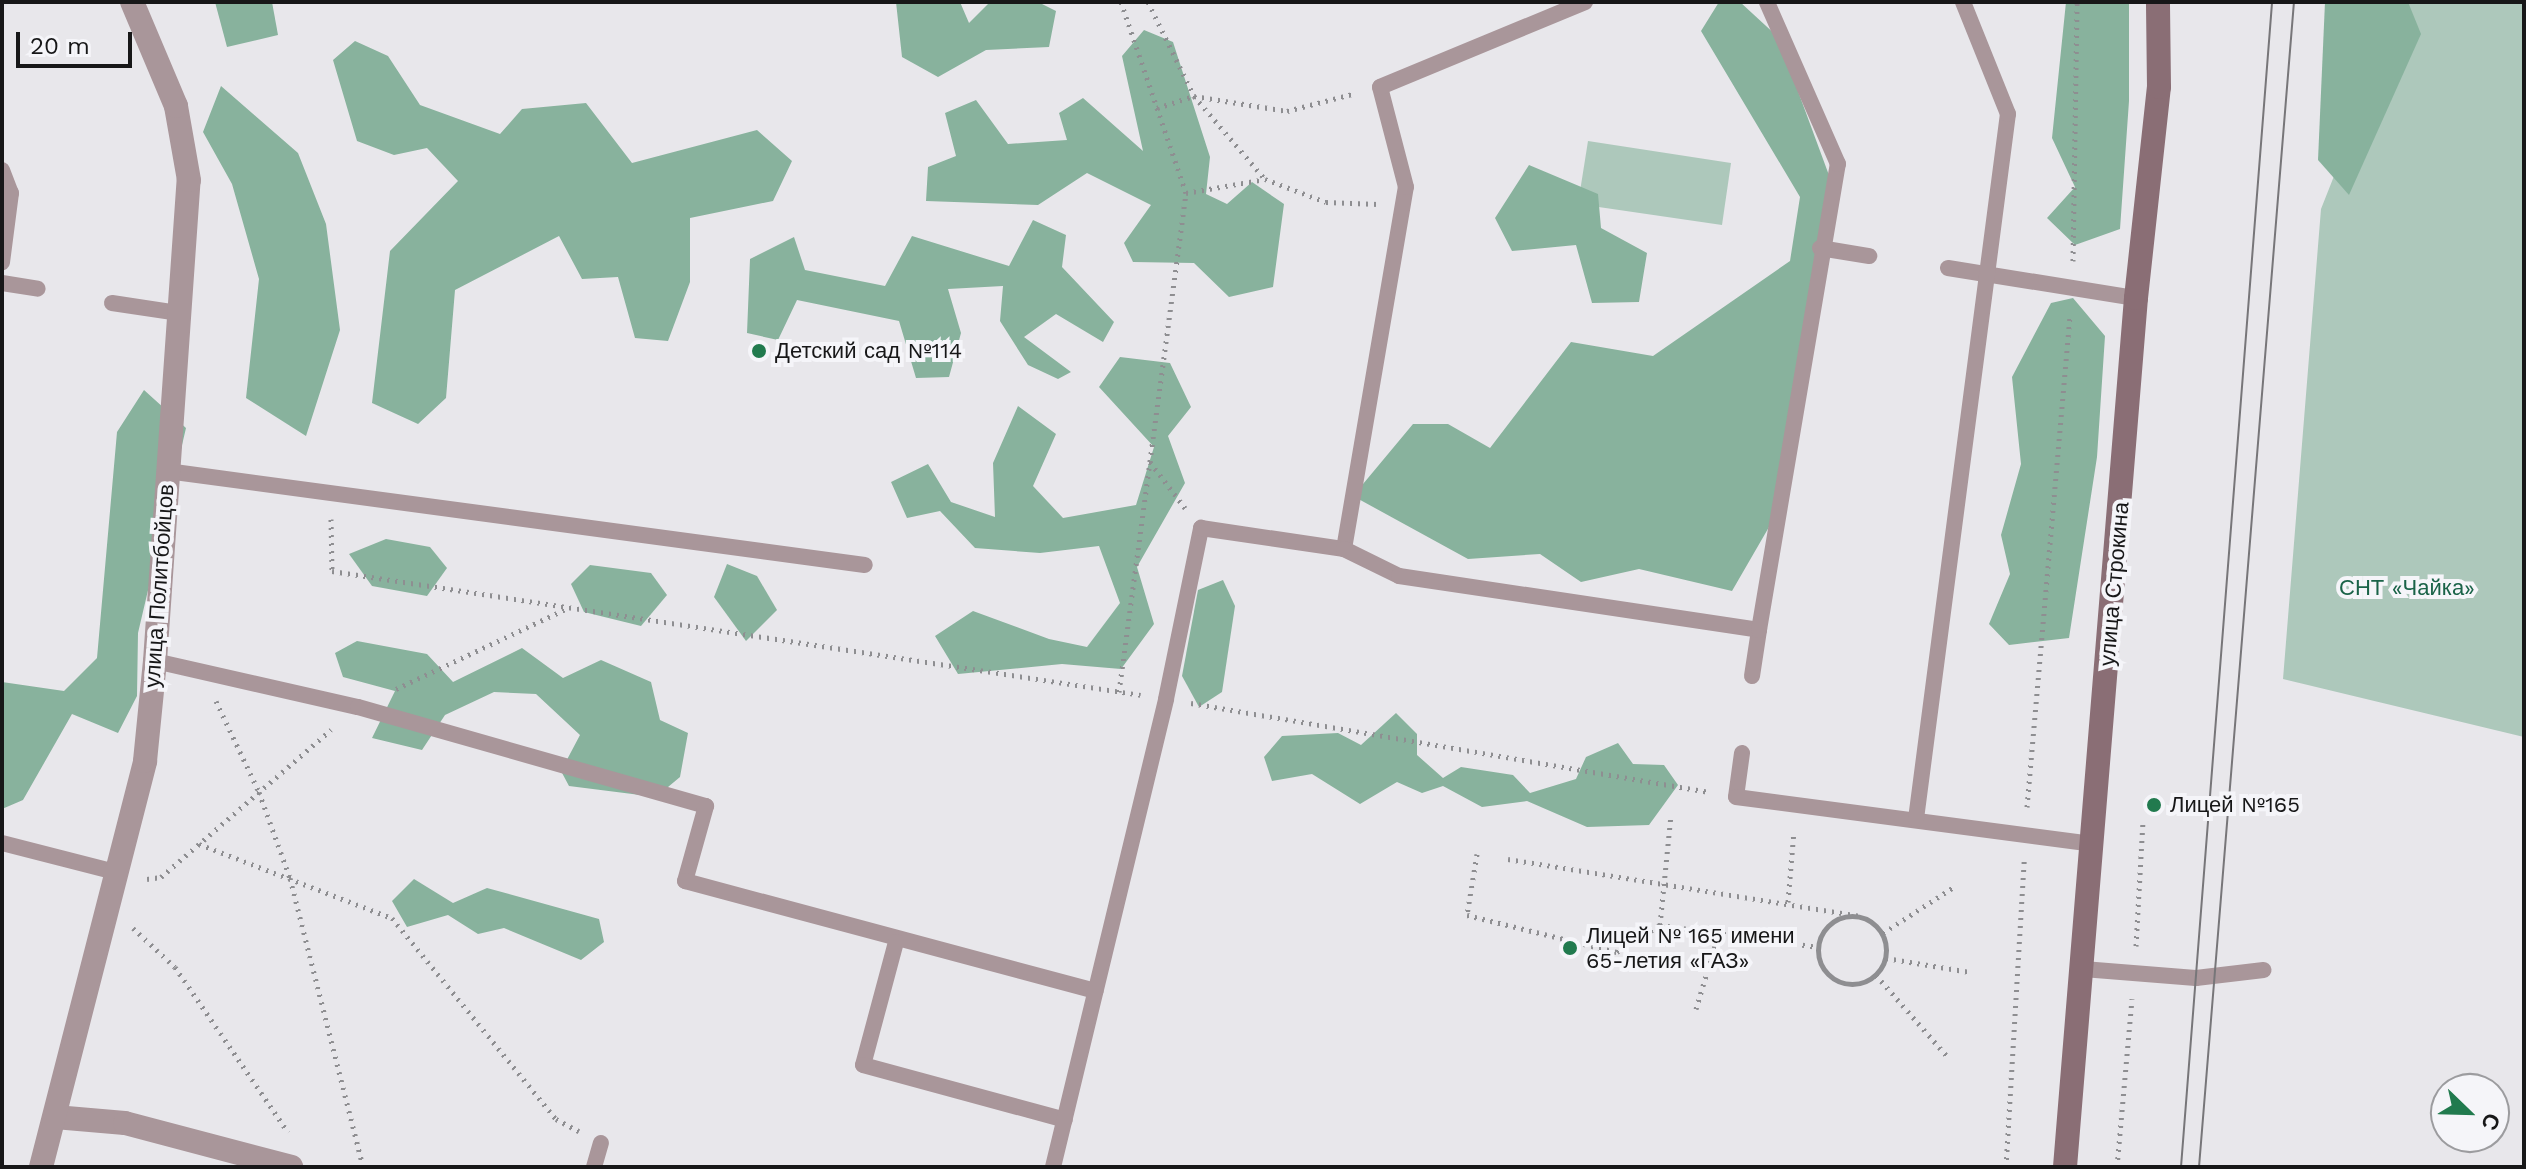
<!DOCTYPE html>
<meta charset="utf-8">
<style>
body{margin:0}
#map{position:relative;width:2526px;height:1169px;overflow:hidden;background:#e8e7eb;font-family:"Work Sans",sans-serif}
div>[style]{position:absolute}
[style*='--x']{left:calc(var(--x)*1px);top:calc(var(--y)*1px);width:calc(var(--w)*1px);rotate:calc(var(--a)*1deg)}
.green>*{inset:0;background:#adc8bb}
.forest>*{inset:0;background:#88b29d}
.path>*{height:5px;margin-top:-2.5px;transform-origin:0;background:repeating-linear-gradient(90deg,#8e8e91 0 2px,transparent 0 8px)}
.path>.ring{margin:-2.5px;padding:0;box-sizing:content-box;background:none;border:5px solid #8e8e91;border-radius:50%}
.lane>*{height:16px;margin:-8px;padding:0 8px;transform-origin:8px;border-radius:8px;background:#a9969a}
.street>*{height:24px;margin:-12px;padding:0 12px;transform-origin:12px;border-radius:12px;background:#a9969a}
.secondary>*{height:24px;margin:-12px;padding:0 12px;transform-origin:12px;border-radius:12px;background:#8a6e75}
.tram>*{height:2px;margin:-1px;padding:0 1px;transform-origin:1px;border-radius:1px;background:#777679}
.dots>*{width:22px;height:22px;translate:-50% -50%;box-sizing:border-box;border:4px solid #f5f5f9;border-radius:50%}
span{translate:-50% -50%;white-space:nowrap;text-align:center;line-height:1.15;-webkit-text-stroke:8px #f5f5f9;paint-order:stroke}
.poi-label{font-size:22px;color:#171718}
.left{translate:0 -50%;text-align:left}
.street-label{font-size:22px;color:#171718}
.park-label{font-size:22px;color:#1a6348}
.frame{position:absolute;inset:0;border:4px solid #171718;pointer-events:none}
.north{position:absolute;left:2430px;top:1073px;width:80px;height:80px;box-sizing:border-box;background:#f5f5f9;border:2px solid #9c9c9f;border-radius:50%;rotate:113deg;font-size:22px;font-weight:700;line-height:32px;text-align:center;color:#171718}
.north::after{content:'';display:block;margin:auto;width:28px;height:36px;background:#217a4e;clip-path:polygon(50% 0,100% 100%,50% 72%,0 100%)}
.scale{position:absolute;left:16px;top:32px;width:116px;height:36px;box-sizing:border-box;border:4px solid #171718;border-top:0;padding-left:10px;font-size:24px;line-height:28px;white-space:nowrap;color:#171718;-webkit-text-stroke:6px #f5f5f9;paint-order:stroke}
</style>
<div id="map">
<div class="green">
<i style="clip-path:polygon(2388px 2px,2524px 2px,2524px 737px,2283px 679px,2321px 209px,2396px 19px)"></i>
<i style="clip-path:polygon(1588px 141px,1731px 163px,1722px 225px,1578px 204px)"></i>
</div>
<div class="forest">
<i style="clip-path:polygon(215px 2px,272px 2px,278px 35px,227px 47px)"></i>
<i style="clip-path:polygon(896px 2px,960px 2px,969px 23px,990px 2px,1038px 2px,1056px 11px,1049px 47px,986px 50px,938px 77px,902px 57px)"></i>
<i style="clip-path:polygon(1719px 2px,1740px 2px,1778px 37px,1830px 178px,1780px 508px,1732px 591px,1639px 569px,1581px 582px,1540px 554px,1468px 559px,1353px 496px,1413px 424px,1448px 424px,1490px 448px,1571px 342px,1653px 356px,1790px 261px,1800px 197px,1701px 31px)"></i>
<i style="clip-path:polygon(2066px 2px,2129px 2px,2129px 101px,2120px 229px,2075px 245px,2047px 218px,2075px 187px,2052px 138px)"></i>
<i style="clip-path:polygon(2325px 2px,2408px 2px,2421px 34px,2349px 195px,2318px 160px)"></i>
<i style="clip-path:polygon(1144px 30px,1173px 42px,1210px 157px,1206px 194px,1227px 204px,1252px 182px,1284px 204px,1273px 287px,1229px 297px,1194px 263px,1133px 262px,1124px 243px,1151px 205px,1087px 173px,1038px 205px,926px 201px,928px 167px,956px 156px,945px 113px,976px 100px,1008px 144px,1067px 140px,1059px 113px,1083px 98px,1143px 151px,1122px 56px)"></i>
<i style="clip-path:polygon(355px 41px,388px 56px,420px 105px,500px 134px,522px 109px,586px 103px,632px 163px,757px 130px,792px 161px,773px 201px,690px 218px,690px 282px,668px 341px,635px 338px,618px 277px,582px 279px,559px 236px,455px 290px,446px 398px,418px 424px,372px 403px,390px 251px,458px 181px,427px 148px,394px 155px,357px 141px,333px 60px)"></i>
<i style="clip-path:polygon(221px 86px,298px 153px,326px 224px,340px 330px,306px 436px,246px 398px,259px 279px,232px 184px,203px 132px)"></i>
<i style="clip-path:polygon(1529px 165px,1598px 194px,1601px 228px,1647px 253px,1639px 302px,1592px 303px,1576px 245px,1512px 251px,1495px 218px)"></i>
<i style="clip-path:polygon(1033px 220px,1066px 235px,1062px 267px,1114px 322px,1103px 342px,1056px 314px,1024px 337px,1071px 372px,1058px 379px,1028px 365px,1000px 321px,1003px 286px,948px 289px,961px 333px,949px 377px,916px 378px,899px 321px,797px 300px,778px 340px,747px 333px,750px 259px,794px 237px,805px 270px,885px 286px,912px 236px,1009px 266px)"></i>
<i style="clip-path:polygon(2073px 298px,2105px 336px,2097px 457px,2069px 638px,2009px 645px,1989px 624px,2010px 574px,2001px 535px,2021px 464px,2012px 377px,2051px 303px)"></i>
<i style="clip-path:polygon(1120px 357px,1170px 363px,1191px 407px,1168px 436px,1185px 483px,1137px 567px,1154px 624px,1121px 669px,1062px 664px,958px 674px,935px 636px,973px 611px,1049px 639px,1087px 647px,1120px 603px,1099px 546px,1040px 553px,975px 548px,940px 511px,907px 518px,891px 482px,928px 464px,951px 502px,995px 517px,993px 463px,1018px 406px,1056px 434px,1033px 486px,1063px 518px,1136px 505px,1154px 447px,1099px 387px)"></i>
<i style="clip-path:polygon(144px 390px,186px 428px,138px 633px,137px 696px,118px 733px,72px 714px,23px 800px,2px 809px,2px 682px,64px 691px,97px 658px,117px 432px)"></i>
<i style="clip-path:polygon(386px 539px,430px 547px,447px 568px,427px 596px,372px 586px,349px 554px)"></i>
<i style="clip-path:polygon(727px 564px,757px 576px,777px 610px,746px 641px,714px 597px)"></i>
<i style="clip-path:polygon(590px 565px,651px 573px,667px 595px,641px 626px,584px 612px,571px 584px)"></i>
<i style="clip-path:polygon(1223px 580px,1235px 606px,1222px 692px,1199px 707px,1182px 676px,1198px 590px)"></i>
<i style="clip-path:polygon(357px 641px,427px 654px,453px 682px,522px 648px,563px 678px,601px 660px,651px 682px,660px 720px,688px 733px,680px 777px,656px 797px,569px 786px,561px 771px,580px 735px,536px 694px,494px 692px,445px 715px,422px 750px,372px 738px,395px 691px,343px 677px,335px 653px)"></i>
<i style="clip-path:polygon(1396px 713px,1417px 734px,1417px 755px,1443px 778px,1461px 767px,1513px 775px,1530px 793px,1576px 779px,1586px 757px,1618px 743px,1633px 764px,1664px 765px,1678px 785px,1649px 825px,1587px 827px,1527px 801px,1482px 807px,1443px 786px,1422px 793px,1397px 782px,1360px 804px,1312px 774px,1272px 781px,1264px 757px,1282px 736px,1338px 733px,1361px 745px)"></i>
<i style="clip-path:polygon(414px 879px,453px 903px,487px 888px,599px 919px,604px 942px,581px 960px,504px 928px,478px 934px,448px 915px,407px 927px,392px 901px)"></i>
</div>
<div class="path">
<i style="--x:1148;--y:2;--w:105;--a:63.9"></i>
<i style="--x:1194;--y:96;--w:108;--a:49.5"></i>
<i style="--x:1157;--y:108;--w:39;--a:-18"></i>
<i style="--x:1194;--y:96;--w:94;--a:9.2"></i>
<i style="--x:1287;--y:111;--w:71;--a:-14.6"></i>
<i style="--x:1186;--y:193;--w:80;--a:-10"></i>
<i style="--x:1265;--y:179;--w:65;--a:20.7"></i>
<i style="--x:1326;--y:202;--w:52;--a:2.2"></i>
<i style="--x:2073;--y:261;--w:259;--a:-89.1"></i>
<i style="--x:1150;--y:462;--w:58;--a:52.7"></i>
<i style="--x:331;--y:519;--w:52;--a:88.9"></i>
<i style="--x:332;--y:571;--w:818;--a:8.71"></i>
<i style="--x:396;--y:689;--w:190;--a:-25.2"></i>
<i style="--x:1119;--y:692;--w:503;--a:-82.35"></i>
<i style="--x:1186;--y:193;--w:202;--a:-108.8"></i>
<i style="--x:216;--y:701;--w:101;--a:64.7"></i>
<i style="--x:259;--y:792;--w:91;--a:70.2"></i>
<i style="--x:290;--y:878;--w:298;--a:75.8"></i>
<i style="--x:1191;--y:703;--w:526;--a:9.75"></i>
<i style="--x:2027;--y:807;--w:494;--a:-85"></i>
<i style="--x:199;--y:844;--w:207;--a:21"></i>
<i style="--x:392;--y:918;--w:259;--a:50.8"></i>
<i style="--x:556;--y:1119;--w:26;--a:28"></i>
<i style="--x:1477;--y:854;--w:62;--a:99.3"></i>
<i style="--x:1467;--y:915;--w:154;--a:13.9"></i>
<i style="--x:1617;--y:952;--w:51;--a:-32.1"></i>
<i style="--x:1660;--y:925;--w:160;--a:7.9"></i>
<i style="--x:1508;--y:859;--w:357;--a:9.2"></i>
<i style="--x:147;--y:879;--w:14;--a:-8"></i>
<i style="--x:161;--y:877;--w:225;--a:-40.9"></i>
<i style="--x:1788;--y:902;--w:71;--a:-85.2"></i>
<i class="ring" style="left:1818px;top:916px;width:63px;height:63px"></i>
<i style="--x:1660;--y:925;--w:111;--a:-84.3"></i>
<i style="--x:133;--y:928;--w:57;--a:42.9"></i>
<i style="--x:175;--y:967;--w:200;--a:55.6"></i>
<i style="--x:1883;--y:933;--w:86;--a:-33.1"></i>
<i style="--x:2136;--y:946;--w:127;--a:-86.8"></i>
<i style="--x:1886;--y:958;--w:85;--a:9.5"></i>
<i style="--x:1876;--y:975;--w:108;--a:48.8"></i>
<i style="--x:1696;--y:1009;--w:79;--a:-73.2"></i>
<i style="--x:2006;--y:1167;--w:307;--a:-86.6"></i>
<i style="--x:2117;--y:1167;--w:169;--a:-84.9"></i>
</div>
<div class="lane">
<i style="--x:2;--y:170;--w:25;--a:69"></i>
<i style="--x:11;--y:193;--w:70;--a:97.4"></i>
<i style="--x:1820;--y:248;--w:50;--a:9.3"></i>
<i style="--x:1948;--y:268;--w:190;--a:9.1"></i>
<i style="--x:2;--y:283;--w:36;--a:9"></i>
<i style="--x:112;--y:303;--w:68;--a:8.5"></i>
<i style="--x:167;--y:471;--w:704;--a:7.67"></i>
<i style="--x:1344;--y:549;--w:367;--a:-80.3"></i>
<i style="--x:1406;--y:187;--w:103;--a:-104.6"></i>
<i style="--x:1380;--y:87;--w:222;--a:-22.5"></i>
<i style="--x:155;--y:661;--w:208;--a:12.8"></i>
<i style="--x:358;--y:707;--w:362;--a:15.9"></i>
<i style="--x:706;--y:806;--w:78;--a:105.6"></i>
<i style="--x:685;--y:881;--w:425;--a:15"></i>
<i style="--x:1752;--y:676;--w:47;--a:-81.3"></i>
<i style="--x:1742;--y:753;--w:44;--a:97.8"></i>
<i style="--x:1736;--y:797;--w:361;--a:7.5"></i>
<i style="--x:1916;--y:819;--w:711;--a:-82.57"></i>
<i style="--x:2008;--y:114;--w:121;--a:-111.9"></i>
<i style="--x:2;--y:843;--w:121;--a:14.4"></i>
<i style="--x:896;--y:942;--w:127;--a:105"></i>
<i style="--x:863;--y:1065;--w:209;--a:15.2"></i>
<i style="--x:2083;--y:969;--w:113;--a:4.6"></i>
<i style="--x:2196;--y:978;--w:68;--a:-6.7"></i>
<i style="--x:594;--y:1167;--w:25;--a:-74"></i>
<i style="--x:1053;--y:1167;--w:481;--a:-76.4"></i>
<i style="--x:1166;--y:699;--w:175;--a:-78.4"></i>
<i style="--x:1201;--y:528;--w:145;--a:8.4"></i>
<i style="--x:1344;--y:549;--w:61;--a:26.1"></i>
<i style="--x:1399;--y:576;--w:364;--a:8.5"></i>
<i style="--x:1759;--y:630;--w:473;--a:-80.4"></i>
<i style="--x:1838;--y:164;--w:177;--a:-113.7"></i>
</div>
<div class="street">
<i style="--x:55;--y:1117;--w:70;--a:4.9"></i>
<i style="--x:125;--y:1123;--w:172;--a:14.8"></i>
<i style="--x:41;--y:1167;--w:419;--a:-75.6"></i>
<i style="--x:145;--y:761;--w:100;--a:-84.3"></i>
<i style="--x:155;--y:661;--w:482;--a:-86"></i>
<i style="--x:189;--y:180;--w:75;--a:-100"></i>
<i style="--x:176;--y:106;--w:113;--a:-112.9"></i>
</div>
<div class="secondary">
<i style="--x:2065;--y:1167;--w:872;--a:-85.33"></i>
<i style="--x:2136;--y:298;--w:212;--a:-83.8"></i>
<i style="--x:2159;--y:87;--w:85;--a:-90.7"></i>
</div>
<div class="tram">
<i style="--x:2181;--y:1167;--w:1169;--a:-85.53"></i>
<i style="--x:2199;--y:1167;--w:1169;--a:-85.34"></i>
</div>
<div class="dots">
<i style="left:759px;top:351px;background:#217a4e"></i>
<i style="left:2154px;top:805px;background:#217a4e"></i>
<i style="left:1570px;top:948px;background:#217a4e"></i>
</div>
<div class="poi-label">
<span class="left" style="left:775px;top:351px">Детский сад №114</span>
<span class="left" style="left:2170px;top:805px">Лицей №165</span>
<span class="left" style="left:1586px;top:948px">Лицей № 165 имени<br>65-летия «ГАЗ»</span>
</div>
<div class="street-label">
<span style="left:2114px;top:584px;rotate:-85deg">улица Строкина</span>
<span style="left:159px;top:586px;rotate:-86deg">улица Политбойцов</span>
</div>
<div class="park-label">
<span style="left:2407px;top:588px">СНТ «Чайка»</span>
</div>
<div class="frame"></div>
<div class="north">С</div>
<div class="scale">20 m</div>
</div>
